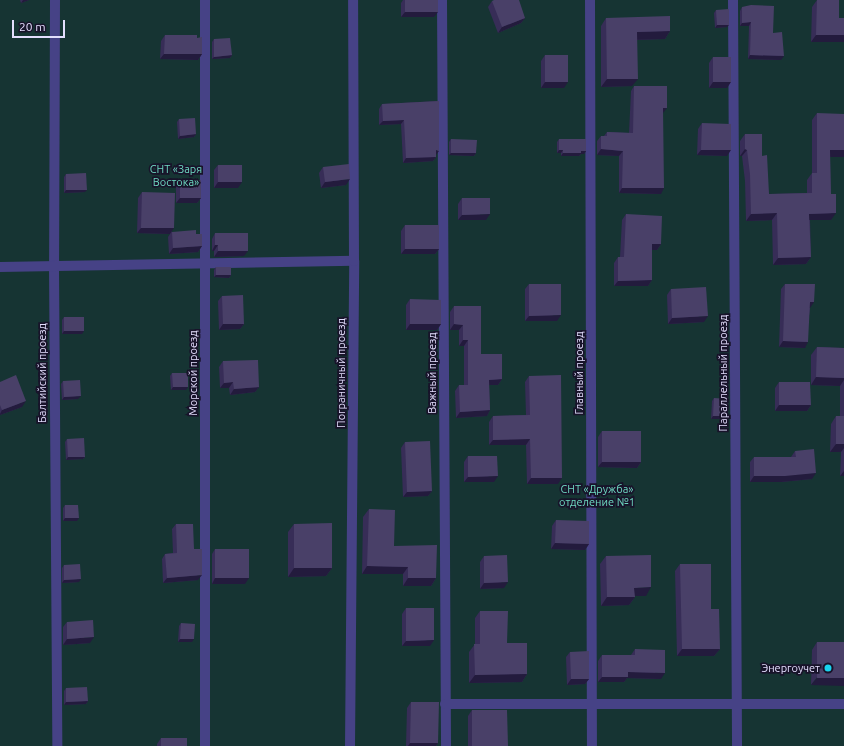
<!DOCTYPE html>
<meta charset="utf-8">
<style>
body{margin:0}
#map{position:relative;width:844px;height:746px;overflow:hidden;background:#18132a;font-family:Ubuntu,sans-serif}
div>[style]{position:absolute}
[style*='--x']{left:calc(var(--x)*1px);top:calc(var(--y)*1px);width:calc(var(--w)*1px);rotate:calc(var(--a)*1deg)}
.green>*{inset:0;background:#163433}
.minor>*{height:10px;margin:-5px;padding:0 5px;transform-origin:5px;border-radius:5px;background:#464286}
.wall>*{inset:0;background:#372d57}
.shaded-wall>*{inset:0;background:#231b3d}
.building>*{inset:0;background:#494068}
.dots>*{width:11px;height:11px;translate:-50% -50%;box-sizing:border-box;border:2px solid #18132a;border-radius:50%}
span{translate:-50% -50%;white-space:nowrap;text-align:center;line-height:1.15;-webkit-text-stroke:3.5px #18132a;paint-order:stroke}
.park-label{font-size:11px;color:#6ed9c1}
.street-label{font-size:11px;color:#e3defd}
.poi-label{font-size:11px;color:#e3defd}
.right{translate:-100% -50%;text-align:right}
.scale{position:absolute;left:12px;top:20px;width:53px;height:18px;box-sizing:border-box;border:2px solid #e3defd;border-top:0;padding-left:5px;font-size:12px;line-height:14px;white-space:nowrap;color:#e3defd;-webkit-text-stroke:3px #18132a;paint-order:stroke}
</style>
<div id="map">
<div class="green">
<i style="clip-path:polygon(0 0,844px 0,844px 746px,0 746px)"></i>
</div>
<div class="minor">
<i style="--x:55;--y:0;--w:265;--a:90.2"></i>
<i style="--x:54;--y:265;--w:481;--a:89.6"></i>
<i style="--x:442;--y:0;--w:746;--a:89.69"></i>
<i style="--x:590;--y:0;--w:746;--a:89.85"></i>
<i style="--x:733;--y:0;--w:746;--a:89.69"></i>
<i style="--x:0;--y:267;--w:354;--a:-1"></i>
<i style="--x:445;--y:704;--w:399;--a:0"></i>
<i style="--x:205;--y:746;--w:746;--a:-90"></i>
<i style="--x:350;--y:746;--w:485;--a:-89.5"></i>
<i style="--x:354;--y:261;--w:261;--a:-90.2"></i>
</div>
<div class="wall">
<i style="clip-path:polygon(20px 0,29px 0,21px 3px)"></i>
<i style="clip-path:polygon(403px 0,438px 0,434px 17px,401px 17px,401px 3px)"></i>
<i style="clip-path:polygon(817px 0,839px 18px,844px 18px,844px 42px,811px 42px,812px 7px)"></i>
<i style="clip-path:polygon(492px 1px,525px 18px,521px 23px,498px 33px,488px 7px)"></i>
<i style="clip-path:polygon(742px 7px,773px 33px,781px 60px,748px 59px,749px 26px,740px 26px,740px 11px)"></i>
<i style="clip-path:polygon(716px 10px,727px 27px,715px 28px,714px 13px)"></i>
<i style="clip-path:polygon(606px 18px,670px 31px,665px 39px,637px 40px,632px 86px,601px 87px,601px 26px)"></i>
<i style="clip-path:polygon(165px 35px,197px 38px,202px 54px,198px 60px,160px 59px,161px 41px)"></i>
<i style="clip-path:polygon(214px 39px,232px 55px,230px 58px,212px 59px,212px 42px)"></i>
<i style="clip-path:polygon(545px 55px,564px 88px,541px 88px,541px 61px)"></i>
<i style="clip-path:polygon(713px 57px,727px 88px,709px 88px,709px 63px)"></i>
<i style="clip-path:polygon(634px 86px,663px 113px,661px 194px,619px 193px,619px 156px,597px 155px,597px 141px,601px 136px,604px 136px,607px 132px,629px 133px,631px 91px)"></i>
<i style="clip-path:polygon(439px 101px,436px 157px,433px 161px,403px 163px,401px 124px,379px 125px,379px 109px,382px 104px)"></i>
<i style="clip-path:polygon(817px 113px,830px 157px,831px 220px,810px 220px,811px 257px,806px 264px,773px 265px,772px 220px,746px 221px,745px 181px,742px 156px,740px 156px,740px 141px,745px 134px,762px 156px,769px 194px,807px 193px,807px 180px,812px 173px,812px 120px)"></i>
<i style="clip-path:polygon(179px 119px,196px 134px,194px 137px,178px 139px,177px 122px)"></i>
<i style="clip-path:polygon(702px 123px,727px 156px,697px 155px,698px 129px)"></i>
<i style="clip-path:polygon(451px 139px,476px 153px,474px 156px,449px 155px,449px 142px)"></i>
<i style="clip-path:polygon(559px 139px,586px 151px,584px 154px,581px 154px,579px 156px,561px 156px,561px 153px,557px 153px,557px 142px)"></i>
<i style="clip-path:polygon(218px 165px,238px 188px,214px 188px,214px 170px)"></i>
<i style="clip-path:polygon(323px 167px,346px 185px,321px 188px,319px 173px)"></i>
<i style="clip-path:polygon(66px 174px,85px 192px,64px 193px,64px 177px)"></i>
<i style="clip-path:polygon(180px 180px,201px 198px,197px 203px,176px 203px,176px 185px)"></i>
<i style="clip-path:polygon(142px 192px,172px 232px,196px 234px,202px 246px,198px 252px,169px 254px,168px 237px,170px 234px,137px 233px,138px 198px)"></i>
<i style="clip-path:polygon(462px 198px,486px 220px,458px 220px,458px 204px)"></i>
<i style="clip-path:polygon(626px 214px,661px 244px,657px 250px,652px 250px,652px 280px,648px 286px,614px 286px,614px 263px,618px 257px,620px 257px,622px 220px)"></i>
<i style="clip-path:polygon(405px 225px,439px 249px,435px 254px,401px 254px,401px 231px)"></i>
<i style="clip-path:polygon(215px 233px,244px 256px,214px 257px,214px 251px,212px 251px,212px 239px)"></i>
<i style="clip-path:polygon(216px 267px,231px 275px,229px 278px,214px 277px,214px 270px)"></i>
<i style="clip-path:polygon(529px 284px,557px 321px,525px 321px,525px 289px)"></i>
<i style="clip-path:polygon(785px 284px,810px 308px,805px 348px,779px 347px,781px 289px)"></i>
<i style="clip-path:polygon(671px 289px,704px 322px,668px 324px,667px 295px)"></i>
<i style="clip-path:polygon(222px 296px,244px 324px,240px 329px,219px 330px,218px 301px)"></i>
<i style="clip-path:polygon(410px 299px,441px 324px,437px 330px,406px 330px,406px 305px)"></i>
<i style="clip-path:polygon(454px 306px,481px 354px,502px 379px,498px 385px,489px 385px,490px 410px,487px 416px,456px 418px,455px 391px,459px 385px,464px 385px,464px 346px,459px 346px,459px 330px,450px 330px,450px 312px)"></i>
<i style="clip-path:polygon(64px 317px,82px 334px,62px 334px,62px 320px)"></i>
<i style="clip-path:polygon(817px 347px,844px 348px,844px 476px,840px 476px,841px 452px,830px 452px,831px 424px,836px 416px,840px 416px,840px 386px,811px 385px,811px 355px)"></i>
<i style="clip-path:polygon(223px 361px,259px 387px,255px 392px,230px 395px,229px 388px,220px 388px,219px 367px)"></i>
<i style="clip-path:polygon(172px 373px,186px 390px,171px 390px,170px 376px)"></i>
<i style="clip-path:polygon(529px 376px,558px 484px,527px 484px,526px 445px,489px 445px,489px 422px,493px 416px,526px 415px,525px 382px)"></i>
<i style="clip-path:polygon(63px 381px,78px 399px,62px 400px,61px 384px)"></i>
<i style="clip-path:polygon(0 382px,22px 407px,0 415px)"></i>
<i style="clip-path:polygon(779px 382px,811px 405px,807px 411px,775px 411px,775px 388px)"></i>
<i style="clip-path:polygon(714px 398px,726px 419px,711px 419px,712px 401px)"></i>
<i style="clip-path:polygon(602px 431px,641px 462px,637px 468px,598px 467px,598px 437px)"></i>
<i style="clip-path:polygon(67px 439px,85px 457px,83px 459px,66px 460px,65px 442px)"></i>
<i style="clip-path:polygon(405px 442px,432px 491px,428px 496px,403px 497px,401px 448px)"></i>
<i style="clip-path:polygon(795px 451px,812px 479px,781px 482px,750px 482px,750px 462px,754px 457px,791px 457px)"></i>
<i style="clip-path:polygon(468px 456px,494px 482px,464px 482px,464px 462px)"></i>
<i style="clip-path:polygon(65px 505px,77px 521px,63px 521px,63px 508px)"></i>
<i style="clip-path:polygon(369px 509px,394px 546px,436px 578px,431px 586px,403px 586px,403px 574px,362px 574px,363px 517px)"></i>
<i style="clip-path:polygon(556px 520px,589px 544px,585px 550px,551px 549px,552px 526px)"></i>
<i style="clip-path:polygon(176px 524px,194px 549px,198px 580px,163px 583px,162px 559px,165px 554px,173px 553px,172px 529px)"></i>
<i style="clip-path:polygon(294px 524px,332px 568px,326px 576px,288px 577px,288px 532px)"></i>
<i style="clip-path:polygon(215px 549px,245px 584px,212px 584px,212px 554px)"></i>
<i style="clip-path:polygon(484px 556px,504px 588px,480px 589px,480px 562px)"></i>
<i style="clip-path:polygon(606px 556px,646px 596px,635px 596px,635px 597px,629px 605px,601px 606px,600px 564px)"></i>
<i style="clip-path:polygon(680px 564px,711px 609px,720px 649px,714px 656px,677px 656px,675px 571px)"></i>
<i style="clip-path:polygon(64px 565px,79px 582px,62px 583px,62px 568px)"></i>
<i style="clip-path:polygon(406px 608px,430px 646px,402px 646px,402px 614px)"></i>
<i style="clip-path:polygon(480px 611px,507px 643px,527px 674px,522px 682px,469px 683px,469px 652px,475px 644px,475px 618px)"></i>
<i style="clip-path:polygon(67px 622px,90px 643px,63px 645px,63px 627px)"></i>
<i style="clip-path:polygon(181px 623px,192px 642px,178px 642px,179px 626px)"></i>
<i style="clip-path:polygon(817px 642px,844px 642px,811px 685px,812px 650px)"></i>
<i style="clip-path:polygon(635px 649px,661px 679px,627px 678px,624px 682px,598px 682px,598px 661px,602px 655px,631px 655px)"></i>
<i style="clip-path:polygon(570px 652px,589px 679px,585px 684px,567px 685px,566px 657px)"></i>
<i style="clip-path:polygon(66px 688px,88px 701px,86px 704px,64px 705px,64px 691px)"></i>
<i style="clip-path:polygon(411px 702px,438px 743px,436px 746px,406px 746px,407px 708px)"></i>
<i style="clip-path:polygon(472px 710px,508px 746px,468px 746px,468px 716px)"></i>
<i style="clip-path:polygon(161px 738px,187px 746px,157px 746px,157px 744px)"></i>
</div>
<div class="shaded-wall">
<i style="clip-path:polygon(23px 0,29px 0,21px 3px)"></i>
<i style="clip-path:polygon(405px 12px,438px 12px,434px 17px,401px 17px)"></i>
<i style="clip-path:polygon(525px 18px,521px 23px,498px 33px,502px 27px)"></i>
<i style="clip-path:polygon(751px 22px,749px 26px,740px 26px,742px 23px)"></i>
<i style="clip-path:polygon(717px 25px,729px 25px,727px 27px,715px 28px)"></i>
<i style="clip-path:polygon(670px 31px,665px 39px,632px 40px,637px 32px)"></i>
<i style="clip-path:polygon(816px 35px,844px 35px,844px 42px,811px 42px)"></i>
<i style="clip-path:polygon(164px 54px,202px 54px,198px 60px,160px 59px)"></i>
<i style="clip-path:polygon(232px 55px,230px 58px,212px 59px,214px 57px)"></i>
<i style="clip-path:polygon(750px 55px,784px 56px,781px 60px,748px 59px)"></i>
<i style="clip-path:polygon(607px 79px,638px 79px,632px 86px,601px 87px)"></i>
<i style="clip-path:polygon(545px 82px,568px 82px,564px 88px,541px 88px)"></i>
<i style="clip-path:polygon(713px 82px,731px 82px,727px 88px,709px 88px)"></i>
<i style="clip-path:polygon(663px 108px,667px 108px,663px 113px,659px 113px)"></i>
<i style="clip-path:polygon(404px 120px,401px 124px,379px 125px,383px 121px)"></i>
<i style="clip-path:polygon(196px 134px,194px 137px,178px 139px,180px 136px)"></i>
<i style="clip-path:polygon(601px 149px,623px 151px,619px 156px,597px 155px)"></i>
<i style="clip-path:polygon(745px 149px,747px 150px,742px 156px,740px 156px)"></i>
<i style="clip-path:polygon(436px 150px,439px 151px,436px 155px)"></i>
<i style="clip-path:polygon(559px 150px,563px 150px,561px 153px,557px 153px)"></i>
<i style="clip-path:polygon(701px 150px,731px 150px,727px 156px,697px 155px)"></i>
<i style="clip-path:polygon(830px 150px,844px 150px,844px 157px,825px 157px)"></i>
<i style="clip-path:polygon(581px 151px,586px 151px,584px 154px,581px 154px,579px 156px,561px 156px,563px 153px)"></i>
<i style="clip-path:polygon(451px 153px,476px 153px,474px 156px,449px 155px)"></i>
<i style="clip-path:polygon(436px 157px,433px 161px,403px 163px,406px 158px)"></i>
<i style="clip-path:polygon(350px 179px,346px 185px,321px 188px,325px 182px)"></i>
<i style="clip-path:polygon(218px 182px,242px 182px,238px 188px,214px 188px)"></i>
<i style="clip-path:polygon(622px 188px,664px 188px,661px 194px,619px 193px)"></i>
<i style="clip-path:polygon(66px 190px,87px 190px,85px 192px,64px 193px)"></i>
<i style="clip-path:polygon(180px 198px,201px 198px,197px 203px,176px 203px)"></i>
<i style="clip-path:polygon(777px 213px,772px 220px,746px 221px,751px 214px)"></i>
<i style="clip-path:polygon(836px 213px,831px 220px,805px 220px,809px 214px)"></i>
<i style="clip-path:polygon(490px 214px,486px 220px,458px 220px,462px 215px)"></i>
<i style="clip-path:polygon(141px 228px,174px 228px,170px 234px,137px 233px)"></i>
<i style="clip-path:polygon(652px 244px,661px 244px,657px 250px,648px 250px)"></i>
<i style="clip-path:polygon(215px 245px,218px 245px,214px 251px,212px 251px)"></i>
<i style="clip-path:polygon(202px 246px,198px 252px,169px 254px,173px 248px)"></i>
<i style="clip-path:polygon(405px 249px,439px 249px,435px 254px,401px 254px)"></i>
<i style="clip-path:polygon(218px 251px,248px 251px,244px 256px,214px 257px)"></i>
<i style="clip-path:polygon(811px 257px,806px 264px,773px 265px,778px 258px)"></i>
<i style="clip-path:polygon(216px 275px,231px 275px,229px 278px,214px 277px)"></i>
<i style="clip-path:polygon(652px 280px,648px 286px,614px 286px,618px 281px)"></i>
<i style="clip-path:polygon(810px 302px,814px 302px,810px 308px,806px 307px)"></i>
<i style="clip-path:polygon(561px 315px,557px 321px,525px 321px,529px 316px)"></i>
<i style="clip-path:polygon(708px 316px,704px 322px,668px 324px,672px 318px)"></i>
<i style="clip-path:polygon(223px 324px,244px 324px,240px 329px,219px 330px)"></i>
<i style="clip-path:polygon(410px 324px,441px 324px,437px 330px,406px 330px)"></i>
<i style="clip-path:polygon(454px 324px,463px 325px,459px 330px,450px 330px)"></i>
<i style="clip-path:polygon(64px 331px,84px 331px,82px 334px,62px 334px)"></i>
<i style="clip-path:polygon(463px 340px,468px 340px,464px 346px,459px 346px)"></i>
<i style="clip-path:polygon(783px 341px,808px 342px,805px 348px,779px 347px)"></i>
<i style="clip-path:polygon(816px 377px,844px 378px,844px 380px,840px 386px,811px 385px)"></i>
<i style="clip-path:polygon(502px 379px,498px 385px,485px 385px,489px 380px)"></i>
<i style="clip-path:polygon(233px 382px,229px 388px,220px 388px,224px 383px)"></i>
<i style="clip-path:polygon(173px 387px,188px 387px,186px 390px,171px 390px)"></i>
<i style="clip-path:polygon(259px 387px,255px 392px,230px 395px,234px 389px)"></i>
<i style="clip-path:polygon(81px 396px,78px 399px,62px 400px,64px 397px)"></i>
<i style="clip-path:polygon(26px 401px,22px 407px,0 415px,0 414px,2px 410px)"></i>
<i style="clip-path:polygon(779px 405px,811px 405px,807px 411px,775px 411px)"></i>
<i style="clip-path:polygon(490px 410px,487px 416px,456px 418px,460px 412px)"></i>
<i style="clip-path:polygon(713px 416px,728px 416px,726px 419px,711px 419px)"></i>
<i style="clip-path:polygon(530px 439px,526px 445px,489px 445px,493px 440px)"></i>
<i style="clip-path:polygon(836px 444px,844px 444px,844px 448px,841px 452px,830px 452px)"></i>
<i style="clip-path:polygon(68px 457px,85px 457px,83px 459px,66px 460px)"></i>
<i style="clip-path:polygon(602px 462px,641px 462px,637px 468px,598px 467px)"></i>
<i style="clip-path:polygon(844px 471px,844px 476px,840px 476px)"></i>
<i style="clip-path:polygon(816px 473px,812px 479px,781px 482px,750px 482px,754px 476px)"></i>
<i style="clip-path:polygon(498px 476px,494px 482px,464px 482px,468px 477px)"></i>
<i style="clip-path:polygon(531px 478px,562px 478px,558px 484px,527px 484px)"></i>
<i style="clip-path:polygon(432px 491px,428px 496px,403px 497px,407px 492px)"></i>
<i style="clip-path:polygon(65px 518px,79px 518px,77px 521px,63px 521px)"></i>
<i style="clip-path:polygon(555px 543px,589px 544px,585px 550px,551px 549px)"></i>
<i style="clip-path:polygon(367px 566px,408px 567px,403px 574px,362px 574px)"></i>
<i style="clip-path:polygon(294px 568px,332px 568px,326px 576px,288px 577px)"></i>
<i style="clip-path:polygon(202px 575px,198px 580px,163px 583px,167px 578px)"></i>
<i style="clip-path:polygon(215px 578px,249px 578px,245px 584px,212px 584px)"></i>
<i style="clip-path:polygon(408px 578px,436px 578px,431px 586px,403px 586px)"></i>
<i style="clip-path:polygon(81px 579px,79px 582px,62px 583px,64px 580px)"></i>
<i style="clip-path:polygon(508px 582px,504px 588px,480px 589px,484px 583px)"></i>
<i style="clip-path:polygon(651px 587px,646px 596px,629px 596px,634px 588px)"></i>
<i style="clip-path:polygon(607px 597px,635px 597px,629px 605px,601px 606px)"></i>
<i style="clip-path:polygon(94px 637px,90px 643px,63px 645px,67px 639px)"></i>
<i style="clip-path:polygon(180px 639px,194px 639px,192px 642px,178px 642px)"></i>
<i style="clip-path:polygon(434px 640px,430px 646px,402px 646px,406px 641px)"></i>
<i style="clip-path:polygon(682px 649px,720px 649px,714px 656px,677px 656px)"></i>
<i style="clip-path:polygon(628px 672px,665px 673px,661px 679px,627px 678px,624px 682px,598px 682px,602px 677px)"></i>
<i style="clip-path:polygon(527px 674px,522px 682px,469px 683px,475px 675px)"></i>
<i style="clip-path:polygon(817px 678px,844px 678px,844px 686px,811px 685px)"></i>
<i style="clip-path:polygon(571px 679px,589px 679px,585px 684px,567px 685px)"></i>
<i style="clip-path:polygon(88px 701px,86px 704px,64px 705px,66px 702px)"></i>
<i style="clip-path:polygon(410px 743px,438px 743px,436px 746px,408px 746px)"></i>
</div>
<div class="building">
<i style="clip-path:polygon(405px 0,438px 0,438px 12px,405px 12px)"></i>
<i style="clip-path:polygon(494px 0,519px 0,525px 18px,502px 27px,492px 1px)"></i>
<i style="clip-path:polygon(817px 0,839px 0,839px 18px,844px 18px,844px 35px,816px 35px)"></i>
<i style="clip-path:polygon(751px 5px,774px 6px,773px 33px,782px 32px,784px 56px,750px 55px,751px 22px,742px 23px,742px 7px)"></i>
<i style="clip-path:polygon(729px 9px,729px 25px,717px 25px,716px 10px)"></i>
<i style="clip-path:polygon(670px 16px,670px 31px,637px 32px,638px 79px,607px 79px,606px 18px)"></i>
<i style="clip-path:polygon(165px 35px,197px 35px,197px 38px,202px 37px,202px 54px,164px 54px)"></i>
<i style="clip-path:polygon(230px 38px,232px 55px,214px 57px,214px 39px)"></i>
<i style="clip-path:polygon(545px 55px,568px 55px,568px 82px,545px 82px)"></i>
<i style="clip-path:polygon(713px 57px,731px 57px,731px 82px,713px 82px)"></i>
<i style="clip-path:polygon(634px 86px,667px 86px,667px 108px,663px 108px,664px 188px,622px 188px,623px 151px,601px 149px,601px 136px,607px 136px,607px 132px,633px 133px)"></i>
<i style="clip-path:polygon(439px 101px,439px 151px,436px 150px,436px 157px,406px 158px,404px 120px,383px 121px,382px 104px)"></i>
<i style="clip-path:polygon(817px 113px,844px 114px,844px 150px,830px 150px,831px 194px,836px 194px,836px 213px,809px 214px,811px 257px,778px 258px,777px 213px,751px 214px,750px 174px,747px 150px,745px 149px,745px 134px,762px 134px,762px 156px,767px 155px,769px 194px,812px 193px,812px 173px,817px 173px)"></i>
<i style="clip-path:polygon(195px 118px,196px 134px,180px 136px,179px 119px)"></i>
<i style="clip-path:polygon(702px 123px,731px 124px,731px 150px,701px 150px)"></i>
<i style="clip-path:polygon(451px 139px,477px 140px,476px 153px,451px 153px)"></i>
<i style="clip-path:polygon(559px 139px,586px 139px,586px 151px,581px 151px,581px 153px,563px 153px,563px 150px,559px 150px)"></i>
<i style="clip-path:polygon(349px 164px,350px 179px,325px 182px,323px 167px)"></i>
<i style="clip-path:polygon(218px 165px,242px 165px,242px 182px,218px 182px)"></i>
<i style="clip-path:polygon(86px 173px,87px 190px,66px 190px,66px 174px)"></i>
<i style="clip-path:polygon(180px 180px,201px 180px,201px 198px,180px 198px)"></i>
<i style="clip-path:polygon(142px 192px,175px 193px,174px 228px,141px 228px)"></i>
<i style="clip-path:polygon(462px 198px,490px 198px,490px 214px,462px 215px)"></i>
<i style="clip-path:polygon(626px 214px,662px 216px,661px 244px,652px 244px,652px 280px,618px 281px,618px 257px,624px 257px)"></i>
<i style="clip-path:polygon(405px 225px,439px 225px,439px 249px,405px 249px)"></i>
<i style="clip-path:polygon(196px 230px,196px 234px,202px 234px,202px 246px,173px 248px,172px 232px)"></i>
<i style="clip-path:polygon(215px 233px,248px 233px,248px 251px,218px 251px,218px 245px,215px 245px)"></i>
<i style="clip-path:polygon(216px 267px,231px 267px,231px 275px,216px 275px)"></i>
<i style="clip-path:polygon(529px 284px,561px 284px,561px 315px,529px 316px)"></i>
<i style="clip-path:polygon(785px 284px,815px 284px,814px 302px,810px 302px,808px 342px,783px 341px)"></i>
<i style="clip-path:polygon(706px 287px,708px 316px,672px 318px,671px 289px)"></i>
<i style="clip-path:polygon(243px 295px,244px 324px,223px 324px,222px 296px)"></i>
<i style="clip-path:polygon(410px 299px,441px 300px,441px 324px,410px 324px)"></i>
<i style="clip-path:polygon(454px 306px,481px 306px,481px 354px,502px 354px,502px 379px,489px 380px,490px 410px,460px 412px,459px 385px,468px 385px,468px 340px,463px 340px,463px 325px,454px 324px)"></i>
<i style="clip-path:polygon(64px 317px,84px 317px,84px 331px,64px 331px)"></i>
<i style="clip-path:polygon(817px 347px,844px 348px,844px 378px,816px 377px)"></i>
<i style="clip-path:polygon(258px 360px,259px 387px,234px 389px,233px 382px,224px 383px,223px 361px)"></i>
<i style="clip-path:polygon(172px 373px,188px 373px,188px 387px,173px 387px)"></i>
<i style="clip-path:polygon(16px 375px,26px 401px,2px 410px,0 405px,0 382px)"></i>
<i style="clip-path:polygon(561px 375px,562px 478px,531px 478px,530px 439px,493px 440px,493px 416px,530px 415px,529px 376px)"></i>
<i style="clip-path:polygon(80px 380px,81px 396px,64px 397px,63px 381px)"></i>
<i style="clip-path:polygon(779px 382px,810px 382px,811px 405px,779px 405px)"></i>
<i style="clip-path:polygon(714px 398px,728px 399px,728px 416px,713px 416px)"></i>
<i style="clip-path:polygon(836px 416px,844px 416px,844px 444px,836px 444px)"></i>
<i style="clip-path:polygon(602px 431px,641px 431px,641px 462px,602px 462px)"></i>
<i style="clip-path:polygon(84px 438px,85px 457px,68px 457px,67px 439px)"></i>
<i style="clip-path:polygon(430px 441px,432px 491px,407px 492px,405px 442px)"></i>
<i style="clip-path:polygon(814px 449px,816px 473px,785px 476px,754px 476px,754px 457px,796px 457px,795px 451px)"></i>
<i style="clip-path:polygon(468px 456px,497px 456px,498px 476px,468px 477px)"></i>
<i style="clip-path:polygon(65px 505px,78px 505px,79px 518px,65px 518px)"></i>
<i style="clip-path:polygon(369px 509px,395px 510px,394px 546px,437px 545px,436px 578px,408px 578px,408px 567px,367px 566px)"></i>
<i style="clip-path:polygon(556px 520px,589px 521px,589px 544px,555px 543px)"></i>
<i style="clip-path:polygon(332px 523px,332px 568px,294px 568px,294px 524px)"></i>
<i style="clip-path:polygon(176px 524px,193px 524px,194px 549px,202px 549px,202px 575px,167px 578px,165px 554px,177px 553px)"></i>
<i style="clip-path:polygon(215px 549px,249px 549px,249px 578px,215px 578px)"></i>
<i style="clip-path:polygon(507px 555px,508px 582px,484px 583px,484px 556px)"></i>
<i style="clip-path:polygon(651px 555px,651px 587px,634px 588px,635px 597px,607px 597px,606px 556px)"></i>
<i style="clip-path:polygon(80px 564px,81px 579px,64px 580px,64px 565px)"></i>
<i style="clip-path:polygon(680px 564px,711px 564px,711px 609px,719px 609px,720px 649px,682px 649px)"></i>
<i style="clip-path:polygon(406px 608px,434px 608px,434px 640px,406px 641px)"></i>
<i style="clip-path:polygon(480px 611px,508px 611px,507px 643px,527px 643px,527px 674px,475px 675px,474px 644px,480px 644px)"></i>
<i style="clip-path:polygon(93px 620px,94px 637px,67px 639px,67px 622px)"></i>
<i style="clip-path:polygon(181px 623px,195px 624px,194px 639px,180px 639px)"></i>
<i style="clip-path:polygon(817px 642px,844px 642px,844px 678px,817px 678px)"></i>
<i style="clip-path:polygon(635px 649px,665px 650px,665px 673px,628px 672px,628px 677px,602px 677px,602px 655px,635px 655px)"></i>
<i style="clip-path:polygon(589px 651px,589px 679px,571px 679px,570px 652px)"></i>
<i style="clip-path:polygon(87px 687px,88px 701px,66px 702px,66px 688px)"></i>
<i style="clip-path:polygon(411px 702px,439px 702px,438px 743px,410px 743px)"></i>
<i style="clip-path:polygon(472px 710px,507px 710px,508px 746px,472px 746px)"></i>
<i style="clip-path:polygon(161px 738px,187px 738px,187px 746px,161px 746px)"></i>
</div>
<div class="dots">
<i style="left:828px;top:668px;background:#18d4ef"></i>
</div>
<div class="park-label">
<span style="left:176px;top:176px">СНТ «Заря<br>Востока»</span>
<span style="left:597px;top:496px">СНТ «Дружба»<br>отделение №1</span>
</div>
<div class="street-label">
<span style="left:42px;top:373px;rotate:-90deg">Балтийский проезд</span>
<span style="left:193px;top:373px;rotate:-90deg">Морской проезд</span>
<span style="left:341px;top:373px;rotate:-90deg">Пограничный проезд</span>
<span style="left:432px;top:373px;rotate:-90deg">Важный проезд</span>
<span style="left:579px;top:373px;rotate:-90deg">Главный проезд</span>
<span style="left:723px;top:373px;rotate:-90deg">Параллельный проезд</span>
</div>
<div class="poi-label">
<span class="right" style="left:820px;top:668px">Энергоучет</span>
</div>
<div class="scale">20 m</div>
</div>
